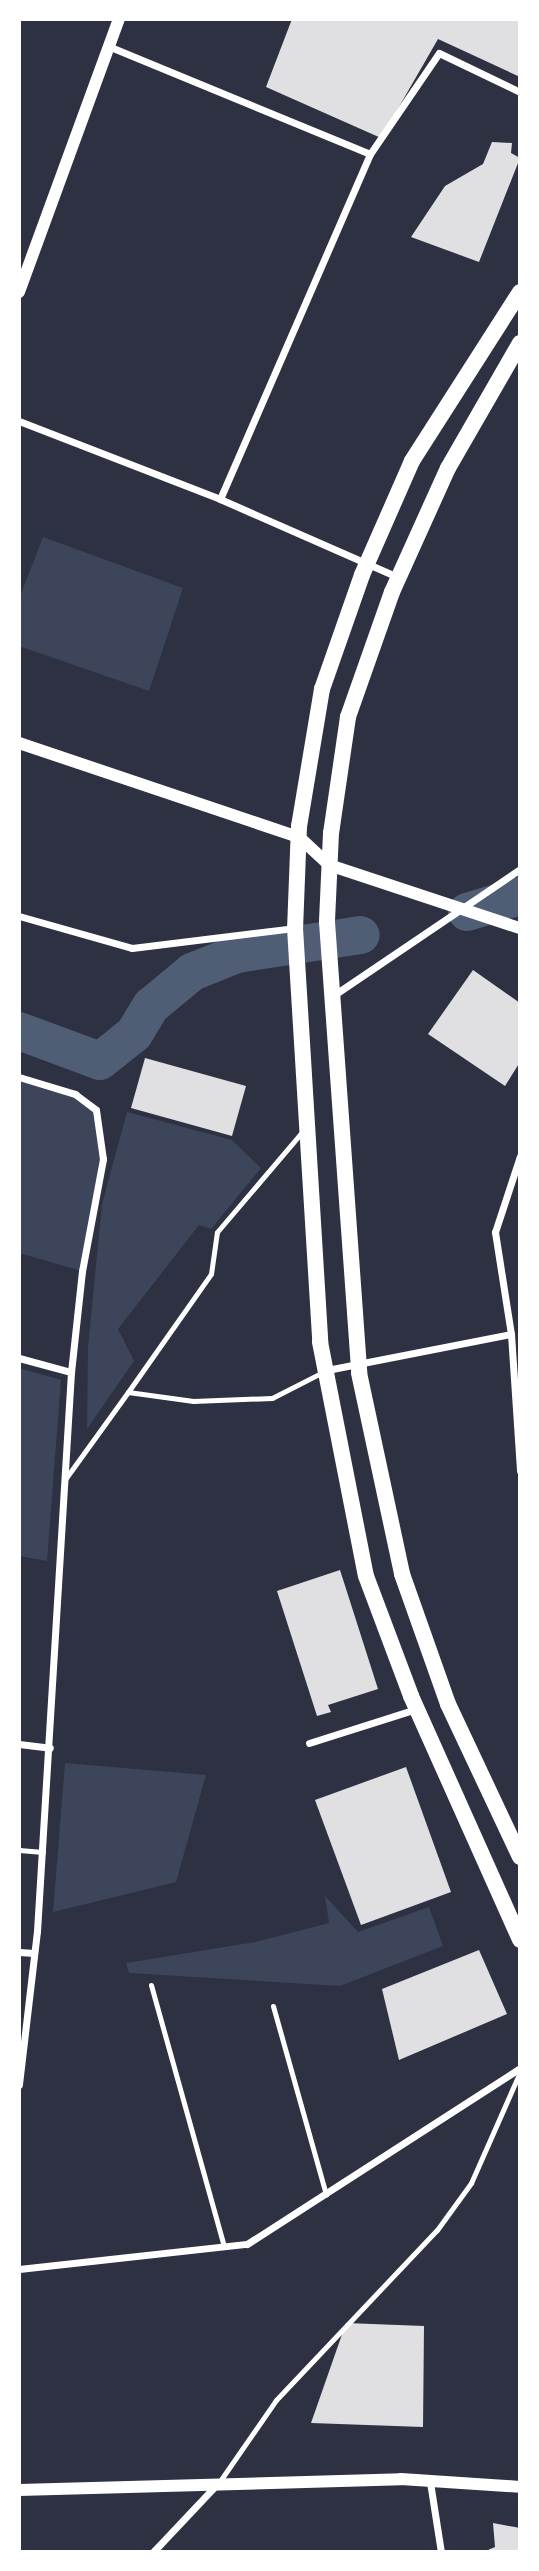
<!DOCTYPE html>
<style>
body{margin:0}
#map{position:relative;width:539px;height:2571px;overflow:hidden;background:#2d3142;font-family:Signika,sans-serif}
div>[style]{position:absolute}
[style*='--x']{left:calc(var(--x)*1px);top:calc(var(--y)*1px);width:calc(var(--w)*1px);rotate:calc(var(--a)*1deg)}
.green>*{inset:0;background:#3c4559}
.river>*{height:38px;margin:-19px;padding:0 19px;transform-origin:19px;border-radius:19px;background:#4f5d75}
.building>*{inset:0;background:#e0e0e3}
.service>*{height:5px;margin:-2.5px;padding:0 2.5px;transform-origin:2.5px;border-radius:2.5px;background:#fff}
.minor>*{height:7px;margin:-3.5px;padding:0 3.5px;transform-origin:3.5px;border-radius:3.5px;background:#fff}
.tertiary>*{height:12px;margin:-6px;padding:0 6px;transform-origin:6px;border-radius:6px;background:#fff}
.primary>*{height:16px;margin:-8px;padding:0 8px;transform-origin:8px;border-radius:8px;background:#fff}
span{translate:-50% -50%;white-space:nowrap;text-align:center;line-height:1.15;-webkit-text-stroke:6px #fff;paint-order:stroke}
.frame{position:absolute;inset:0;border:21px solid #fff;pointer-events:none}
</style>
<div id="map">
<div class="green">
<i style="clip-path:polygon(43px 537px,183px 588px,149px 691px,19px 646px,19px 599px)"></i>
<i style="clip-path:polygon(19px 1078px,75px 1094px,96px 1110px,103px 1159px,82px 1271px,19px 1253px)"></i>
<i style="clip-path:polygon(127px 1112px,232px 1140px,261px 1168px,211px 1229px,199px 1225px,118px 1329px,134px 1361px,87px 1429px,88px 1347px,102px 1204px)"></i>
<i style="clip-path:polygon(19px 1368px,61px 1380px,47px 1561px,19px 1556px)"></i>
<i style="clip-path:polygon(65px 1763px,206px 1775px,176px 1882px,53px 1912px)"></i>
<i style="clip-path:polygon(325px 1896px,358px 1932px,429px 1907px,443px 1946px,340px 1986px,129px 1973px,126px 1963px,255px 1942px,329px 1923px)"></i>
</div>
<div class="river">
<i style="--x:467;--y:912;--w:55;--a:-16.8"></i>
<i style="--x:19;--y:1031;--w:86;--a:20.3"></i>
<i style="--x:100;--y:1061;--w:43;--a:-38.5"></i>
<i style="--x:134;--y:1034;--w:33;--a:-59"></i>
<i style="--x:151;--y:1006;--w:53;--a:-39.7"></i>
<i style="--x:192;--y:972;--w:48;--a:-21.8"></i>
<i style="--x:237;--y:954;--w:125;--a:-8.7"></i>
</div>
<div class="building">
<i style="clip-path:polygon(292px 19px,520px 19px,520px 77px,438px 39px,381px 138px,266px 87px)"></i>
<i style="clip-path:polygon(492px 142px,512px 143px,511px 153px,520px 158px,479px 262px,411px 237px,445px 186px,483px 164px)"></i>
<i style="clip-path:polygon(473px 970px,520px 1003px,520px 1062px,505px 1086px,428px 1034px)"></i>
<i style="clip-path:polygon(145px 1058px,246px 1086px,232px 1136px,131px 1108px)"></i>
<i style="clip-path:polygon(340px 1570px,378px 1689px,328px 1705px,331px 1712px,317px 1716px,277px 1591px)"></i>
<i style="clip-path:polygon(406px 1767px,451px 1892px,361px 1925px,315px 1800px)"></i>
<i style="clip-path:polygon(479px 1950px,507px 2014px,399px 2060px,382px 1989px)"></i>
<i style="clip-path:polygon(346px 2323px,424px 2326px,423px 2427px,311px 2423px)"></i>
<i style="clip-path:polygon(493px 2523px,520px 2528px,520px 2552px,483px 2552px,495px 2547px)"></i>
</div>
<div class="service">
<i style="--x:128;--y:1392;--w:144;--a:-54.9"></i>
<i style="--x:211;--y:1274;--w:42;--a:-81.9"></i>
<i style="--x:217;--y:1232;--w:133;--a:-49.6"></i>
<i style="--x:66;--y:1478;--w:106;--a:-54.2"></i>
<i style="--x:128;--y:1392;--w:66;--a:7.9"></i>
<i style="--x:193;--y:1401;--w:79;--a:-2.2"></i>
<i style="--x:272;--y:1398;--w:57;--a:-27"></i>
<i style="--x:19;--y:1850;--w:24;--a:5"></i>
<i style="--x:151;--y:1985;--w:272;--a:74.4"></i>
<i style="--x:273;--y:2006;--w:196;--a:74.3"></i>
<i style="--x:220;--y:2481;--w:98;--a:-55.3"></i>
<i style="--x:276;--y:2400;--w:234;--a:-46.6"></i>
<i style="--x:437;--y:2230;--w:58;--a:-54.1"></i>
<i style="--x:471;--y:2183;--w:121;--a:-66.2"></i>
</div>
<div class="minor">
<i style="--x:108;--y:46;--w:283;--a:22.4"></i>
<i style="--x:19;--y:421;--w:216;--a:21.2"></i>
<i style="--x:220;--y:499;--w:194;--a:23.7"></i>
<i style="--x:220;--y:499;--w:376;--a:-66.5"></i>
<i style="--x:370;--y:154;--w:122;--a:-55.7"></i>
<i style="--x:439;--y:53;--w:90;--a:25.7"></i>
<i style="--x:19;--y:916;--w:117;--a:15.8"></i>
<i style="--x:132;--y:948;--w:163;--a:-7"></i>
<i style="--x:334;--y:995;--w:225;--a:-34.1"></i>
<i style="--x:19;--y:1077;--w:59;--a:16.9"></i>
<i style="--x:75;--y:1094;--w:26;--a:37"></i>
<i style="--x:96;--y:1110;--w:49;--a:81.9"></i>
<i style="--x:103;--y:1159;--w:114;--a:100.6"></i>
<i style="--x:82;--y:1271;--w:102;--a:96.2"></i>
<i style="--x:71;--y:1372;--w:560;--a:93.48"></i>
<i style="--x:37;--y:1931;--w:155;--a:96.7"></i>
<i style="--x:520;--y:1156;--w:80;--a:108.2"></i>
<i style="--x:495;--y:1232;--w:103;--a:81.1"></i>
<i style="--x:511;--y:1334;--w:137;--a:86.2"></i>
<i style="--x:19;--y:1358;--w:54;--a:15.1"></i>
<i style="--x:327;--y:1370;--w:187;--a:-11.1"></i>
<i style="--x:309;--y:1743;--w:112;--a:-17.6"></i>
<i style="--x:19;--y:1744;--w:31;--a:7"></i>
<i style="--x:19;--y:1952;--w:15;--a:4"></i>
<i style="--x:19;--y:2269;--w:229;--a:-6.3"></i>
<i style="--x:247;--y:2244;--w:325;--a:-32.8"></i>
<i style="--x:430;--y:2482;--w:71;--a:81.1"></i>
<i style="--x:153;--y:2552;--w:93;--a:-46.7"></i>
</div>
<div class="tertiary">
<i style="--x:19;--y:292;--w:291;--a:-69.9"></i>
<i style="--x:19;--y:743;--w:295;--a:18.6"></i>
<i style="--x:299;--y:837;--w:41;--a:43"></i>
<i style="--x:329;--y:865;--w:201;--a:18.3"></i>
<i style="--x:19;--y:2490;--w:382;--a:-1.6"></i>
<i style="--x:401;--y:2479;--w:119;--a:3.8"></i>
</div>
<div class="primary">
<i style="--x:520;--y:292;--w:201;--a:122.6"></i>
<i style="--x:412;--y:461;--w:124;--a:113.7"></i>
<i style="--x:362;--y:575;--w:121;--a:109.3"></i>
<i style="--x:322;--y:689;--w:139;--a:99.5"></i>
<i style="--x:299;--y:826;--w:102;--a:92.2"></i>
<i style="--x:295;--y:928;--w:415;--a:86.5"></i>
<i style="--x:320;--y:1342;--w:238;--a:78.9"></i>
<i style="--x:366;--y:1576;--w:128;--a:69.4"></i>
<i style="--x:411;--y:1696;--w:267;--a:65.9"></i>
<i style="--x:520;--y:343;--w:144;--a:119.9"></i>
<i style="--x:448;--y:468;--w:136;--a:114.3"></i>
<i style="--x:392;--y:592;--w:133;--a:109.4"></i>
<i style="--x:348;--y:717;--w:117;--a:98.3"></i>
<i style="--x:331;--y:833;--w:89;--a:92.6"></i>
<i style="--x:327;--y:922;--w:452;--a:85.9"></i>
<i style="--x:359;--y:1373;--w:206;--a:77.9"></i>
<i style="--x:402;--y:1574;--w:138;--a:70.5"></i>
<i style="--x:448;--y:1704;--w:169;--a:64.8"></i>
</div>
<div class="frame"></div>
</div>
